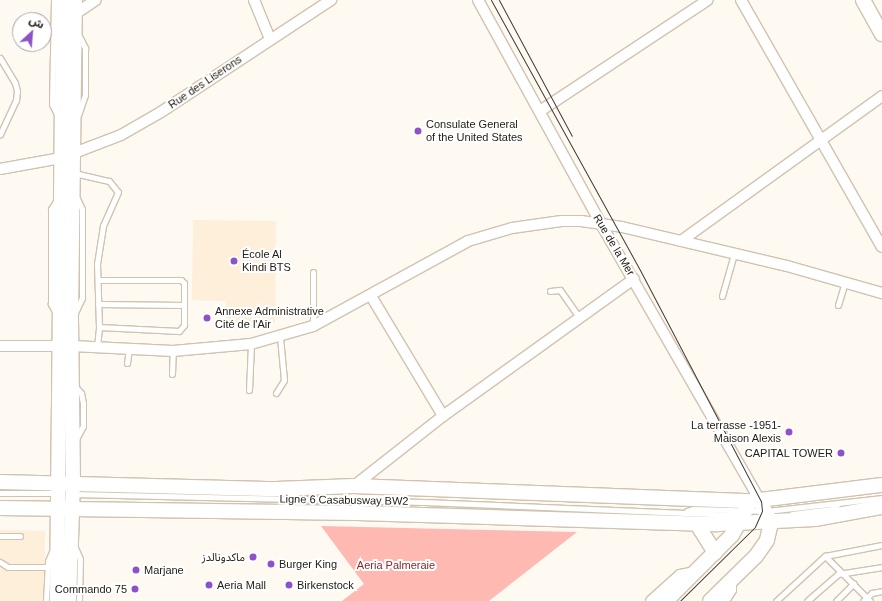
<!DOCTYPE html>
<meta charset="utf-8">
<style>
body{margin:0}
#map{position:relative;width:882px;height:601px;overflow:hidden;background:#fef9f1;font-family:Arial,"Noto Sans Arabic",sans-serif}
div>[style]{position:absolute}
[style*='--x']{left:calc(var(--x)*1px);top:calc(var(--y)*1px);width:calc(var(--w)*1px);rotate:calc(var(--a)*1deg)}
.built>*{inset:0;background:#fdefda}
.green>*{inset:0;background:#feb9b2}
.roads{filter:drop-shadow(1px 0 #d0c3b0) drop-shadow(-1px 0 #d0c3b0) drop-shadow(0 1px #d0c3b0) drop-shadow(0 -1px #d0c3b0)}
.lane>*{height:5px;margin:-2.5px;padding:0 2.5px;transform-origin:2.5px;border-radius:2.5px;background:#fff}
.street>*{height:10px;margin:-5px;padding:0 5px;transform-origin:5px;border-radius:5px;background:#fff}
.secondary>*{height:14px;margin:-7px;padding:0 7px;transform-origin:7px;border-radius:7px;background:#fff}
.tram>*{height:1px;margin:-0.5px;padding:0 0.5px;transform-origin:0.5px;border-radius:0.5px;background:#403b33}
.dots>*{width:11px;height:11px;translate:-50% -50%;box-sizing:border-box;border:2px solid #fff;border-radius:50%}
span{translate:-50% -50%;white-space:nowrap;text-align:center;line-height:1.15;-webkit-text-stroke:4px #fff;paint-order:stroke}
.street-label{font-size:11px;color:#262119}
.poi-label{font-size:11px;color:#262119}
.left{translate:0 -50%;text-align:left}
.right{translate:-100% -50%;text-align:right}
.park-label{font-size:11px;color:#892826}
.north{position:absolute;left:12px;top:12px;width:40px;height:40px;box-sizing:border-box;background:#fff;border:1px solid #a8a6a3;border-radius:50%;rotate:26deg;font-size:11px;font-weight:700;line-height:16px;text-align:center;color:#262119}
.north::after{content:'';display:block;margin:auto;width:14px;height:18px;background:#8f51c8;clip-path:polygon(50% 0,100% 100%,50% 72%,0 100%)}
</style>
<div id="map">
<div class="built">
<i style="clip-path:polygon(193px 220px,276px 221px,275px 323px,226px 322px,226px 301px,192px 300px)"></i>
<i style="clip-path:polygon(0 530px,45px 531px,44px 601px,0 601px)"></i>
</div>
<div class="green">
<i style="clip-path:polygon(321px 526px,577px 532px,489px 601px,342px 601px,364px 584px)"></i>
</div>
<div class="roads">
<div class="lane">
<i style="--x:54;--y:0;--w:104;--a:91.1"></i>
<i style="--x:52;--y:104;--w:14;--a:65"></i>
<i style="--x:78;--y:34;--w:16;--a:63"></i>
<i style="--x:85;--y:48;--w:47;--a:90"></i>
<i style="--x:85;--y:95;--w:21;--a:109"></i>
<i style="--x:0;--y:58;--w:29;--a:59"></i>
<i style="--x:15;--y:83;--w:8;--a:76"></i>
<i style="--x:17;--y:91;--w:9;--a:96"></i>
<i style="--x:16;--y:100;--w:38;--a:115"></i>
<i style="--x:74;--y:173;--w:36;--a:13"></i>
<i style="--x:109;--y:181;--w:14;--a:51"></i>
<i style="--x:118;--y:192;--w:37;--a:114"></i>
<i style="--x:103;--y:226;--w:37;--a:99"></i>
<i style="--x:97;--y:263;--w:64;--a:88.2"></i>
<i style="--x:313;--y:272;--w:54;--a:90"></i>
<i style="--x:550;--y:291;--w:10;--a:-6"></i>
<i style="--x:560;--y:290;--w:32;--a:55"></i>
<i style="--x:722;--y:296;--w:44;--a:-74.1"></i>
<i style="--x:98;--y:304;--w:86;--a:0.7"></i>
<i style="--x:838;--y:305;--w:24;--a:-73"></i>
<i style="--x:57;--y:315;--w:13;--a:-119"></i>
<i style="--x:51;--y:304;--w:95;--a:-90"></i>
<i style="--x:51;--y:209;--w:15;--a:-58"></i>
<i style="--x:74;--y:315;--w:19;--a:-65"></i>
<i style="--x:82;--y:298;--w:89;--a:-90"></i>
<i style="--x:82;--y:209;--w:14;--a:-115"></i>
<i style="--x:97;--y:347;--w:20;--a:-84"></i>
<i style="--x:99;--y:327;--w:80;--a:2.9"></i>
<i style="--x:179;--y:331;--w:8;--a:-50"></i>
<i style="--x:184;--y:325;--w:42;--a:-90"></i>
<i style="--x:184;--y:283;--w:4;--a:-135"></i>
<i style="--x:181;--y:280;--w:83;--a:180"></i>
<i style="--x:127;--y:363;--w:14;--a:-82"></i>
<i style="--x:172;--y:374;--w:23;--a:-88"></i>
<i style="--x:74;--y:385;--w:11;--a:49"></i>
<i style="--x:81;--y:393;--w:10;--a:79"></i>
<i style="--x:83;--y:403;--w:23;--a:90"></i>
<i style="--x:83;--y:426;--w:17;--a:118"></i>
<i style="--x:249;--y:390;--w:46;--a:-87.5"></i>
<i style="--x:276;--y:393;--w:15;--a:-58"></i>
<i style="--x:284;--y:380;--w:43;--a:-95.3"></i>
<i style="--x:0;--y:493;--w:57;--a:0"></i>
<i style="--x:73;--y:494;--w:351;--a:1.3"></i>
<i style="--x:424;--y:502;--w:316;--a:2.4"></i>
<i style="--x:687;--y:511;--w:6;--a:-18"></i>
<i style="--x:693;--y:509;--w:74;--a:1.5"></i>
<i style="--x:767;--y:511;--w:116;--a:-6.4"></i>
<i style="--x:792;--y:514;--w:40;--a:-7.1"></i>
<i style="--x:832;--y:509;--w:9;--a:-41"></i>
<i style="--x:0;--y:536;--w:20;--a:0"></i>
<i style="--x:74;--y:545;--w:15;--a:67"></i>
<i style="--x:80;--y:559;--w:42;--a:91.4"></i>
<i style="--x:825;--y:556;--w:64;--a:45"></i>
<i style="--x:0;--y:562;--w:9;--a:32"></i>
<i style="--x:8;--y:567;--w:39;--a:0"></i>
<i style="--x:46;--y:601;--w:40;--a:-87.1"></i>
<i style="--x:48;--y:561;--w:15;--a:-67"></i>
<i style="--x:776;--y:601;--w:67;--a:-42.6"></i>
<i style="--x:825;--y:556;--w:58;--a:-10.9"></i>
<i style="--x:807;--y:601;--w:41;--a:-41.1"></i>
<i style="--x:838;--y:574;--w:45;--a:-9"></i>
<i style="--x:836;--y:601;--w:25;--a:-45"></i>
<i style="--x:863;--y:601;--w:12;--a:-42"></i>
<i style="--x:872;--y:593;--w:10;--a:-11"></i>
</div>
<div class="street">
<i style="--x:254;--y:0;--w:42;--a:67.7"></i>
<i style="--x:478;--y:0;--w:256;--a:61.2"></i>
<i style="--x:601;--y:224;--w:319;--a:60.1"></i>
<i style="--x:741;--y:0;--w:284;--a:60.3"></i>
<i style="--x:75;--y:14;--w:25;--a:-34"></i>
<i style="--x:540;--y:111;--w:201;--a:-33.5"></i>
<i style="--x:0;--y:169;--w:62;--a:-10.2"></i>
<i style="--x:61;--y:158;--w:64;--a:-21"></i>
<i style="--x:121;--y:135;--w:46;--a:-29.9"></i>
<i style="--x:161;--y:112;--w:204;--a:-33.4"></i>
<i style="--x:681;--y:241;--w:248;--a:-35.8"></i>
<i style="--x:371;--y:296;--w:140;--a:59"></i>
<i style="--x:0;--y:346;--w:72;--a:0"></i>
<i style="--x:72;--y:346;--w:101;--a:2.8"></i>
<i style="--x:173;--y:351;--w:78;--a:-5.1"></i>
<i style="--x:251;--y:344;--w:65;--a:-16.2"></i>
<i style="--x:313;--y:326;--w:177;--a:-28.7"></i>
<i style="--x:468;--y:241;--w:46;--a:-16.5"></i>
<i style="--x:512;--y:228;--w:50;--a:-8"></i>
<i style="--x:562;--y:221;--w:19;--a:0"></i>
<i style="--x:581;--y:221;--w:41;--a:8.3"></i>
<i style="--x:622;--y:227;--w:170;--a:13.3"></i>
<i style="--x:787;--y:266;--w:99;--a:15.9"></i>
<i style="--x:354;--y:486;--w:113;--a:-38.2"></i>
<i style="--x:443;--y:416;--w:235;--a:-35.7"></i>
<i style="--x:651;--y:601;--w:39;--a:-42"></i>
<i style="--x:680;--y:575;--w:16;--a:-11"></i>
<i style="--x:724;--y:601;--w:13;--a:-58"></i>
<i style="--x:731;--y:590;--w:9;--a:-90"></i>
</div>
<div class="secondary">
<i style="--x:863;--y:0;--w:39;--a:61"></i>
<i style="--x:0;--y:482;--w:276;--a:1.5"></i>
<i style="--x:276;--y:489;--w:78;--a:-2.2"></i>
<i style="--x:354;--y:486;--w:397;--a:2.2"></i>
<i style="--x:751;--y:501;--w:132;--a:-7"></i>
<i style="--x:0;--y:508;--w:357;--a:0.8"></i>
<i style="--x:357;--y:513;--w:360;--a:1.8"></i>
<i style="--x:717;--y:524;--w:98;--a:-2.9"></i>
<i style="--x:815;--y:519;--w:68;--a:-10.2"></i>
<i style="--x:697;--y:524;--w:34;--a:58"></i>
<i style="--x:57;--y:601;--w:601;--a:-89.43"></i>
<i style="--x:69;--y:601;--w:118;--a:-88.1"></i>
<i style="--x:73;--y:483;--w:165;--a:-90.7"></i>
<i style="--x:71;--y:318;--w:318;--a:-89.3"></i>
<i style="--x:666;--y:601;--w:93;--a:-45"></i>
<i style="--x:732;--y:535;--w:39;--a:-61"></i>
<i style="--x:710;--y:601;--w:64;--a:-44.4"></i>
<i style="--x:756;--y:556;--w:19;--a:-55"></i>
<i style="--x:767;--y:540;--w:17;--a:-77"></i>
<i style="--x:771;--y:523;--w:25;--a:-117"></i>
</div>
</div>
<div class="tram">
<i style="--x:491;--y:0;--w:308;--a:61.1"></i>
<i style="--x:640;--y:270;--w:261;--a:62.4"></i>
<i style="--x:761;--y:501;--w:10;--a:84"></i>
<i style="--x:762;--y:511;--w:17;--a:114"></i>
<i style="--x:755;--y:527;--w:105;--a:135.4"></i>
<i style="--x:499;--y:0;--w:154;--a:61.8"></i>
</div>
<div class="dots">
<i style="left:418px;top:131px;background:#8f51c8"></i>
<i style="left:234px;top:261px;background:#8f51c8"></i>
<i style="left:207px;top:318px;background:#8f51c8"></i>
<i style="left:789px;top:432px;background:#8f51c8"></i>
<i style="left:841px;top:453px;background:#8f51c8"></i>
<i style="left:253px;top:557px;background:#8f51c8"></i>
<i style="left:271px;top:564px;background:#8f51c8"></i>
<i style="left:136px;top:570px;background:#8f51c8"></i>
<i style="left:209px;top:585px;background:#8f51c8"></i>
<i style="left:289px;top:585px;background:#8f51c8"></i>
<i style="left:135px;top:589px;background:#8f51c8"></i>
</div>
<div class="street-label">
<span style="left:205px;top:82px;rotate:-34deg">Rue des Liserons</span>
<span style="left:614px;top:245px;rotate:59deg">Rue de la Mer</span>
<span style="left:344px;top:500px;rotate:1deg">Ligne 6 Casabusway BW2</span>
</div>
<div class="poi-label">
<span class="left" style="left:426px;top:131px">Consulate General<br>of the United States</span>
<span class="left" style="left:242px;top:261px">École Al<br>Kindi BTS</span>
<span class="left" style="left:215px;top:318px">Annexe Administrative<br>Cité de l'Air</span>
<span class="right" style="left:781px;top:432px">La terrasse -1951-<br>Maison Alexis</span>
<span class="right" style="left:833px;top:453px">CAPITAL TOWER</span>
<span class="right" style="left:245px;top:557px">ماكدونالدز</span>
<span class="left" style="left:279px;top:564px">Burger King</span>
<span class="left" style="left:144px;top:570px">Marjane</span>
<span class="left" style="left:217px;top:585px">Aeria Mall</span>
<span class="left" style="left:297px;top:585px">Birkenstock</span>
<span class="right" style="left:127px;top:589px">Commando 75</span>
</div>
<div class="park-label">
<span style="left:396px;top:565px">Aeria Palmeraie</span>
</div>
<div class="north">ش</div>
</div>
